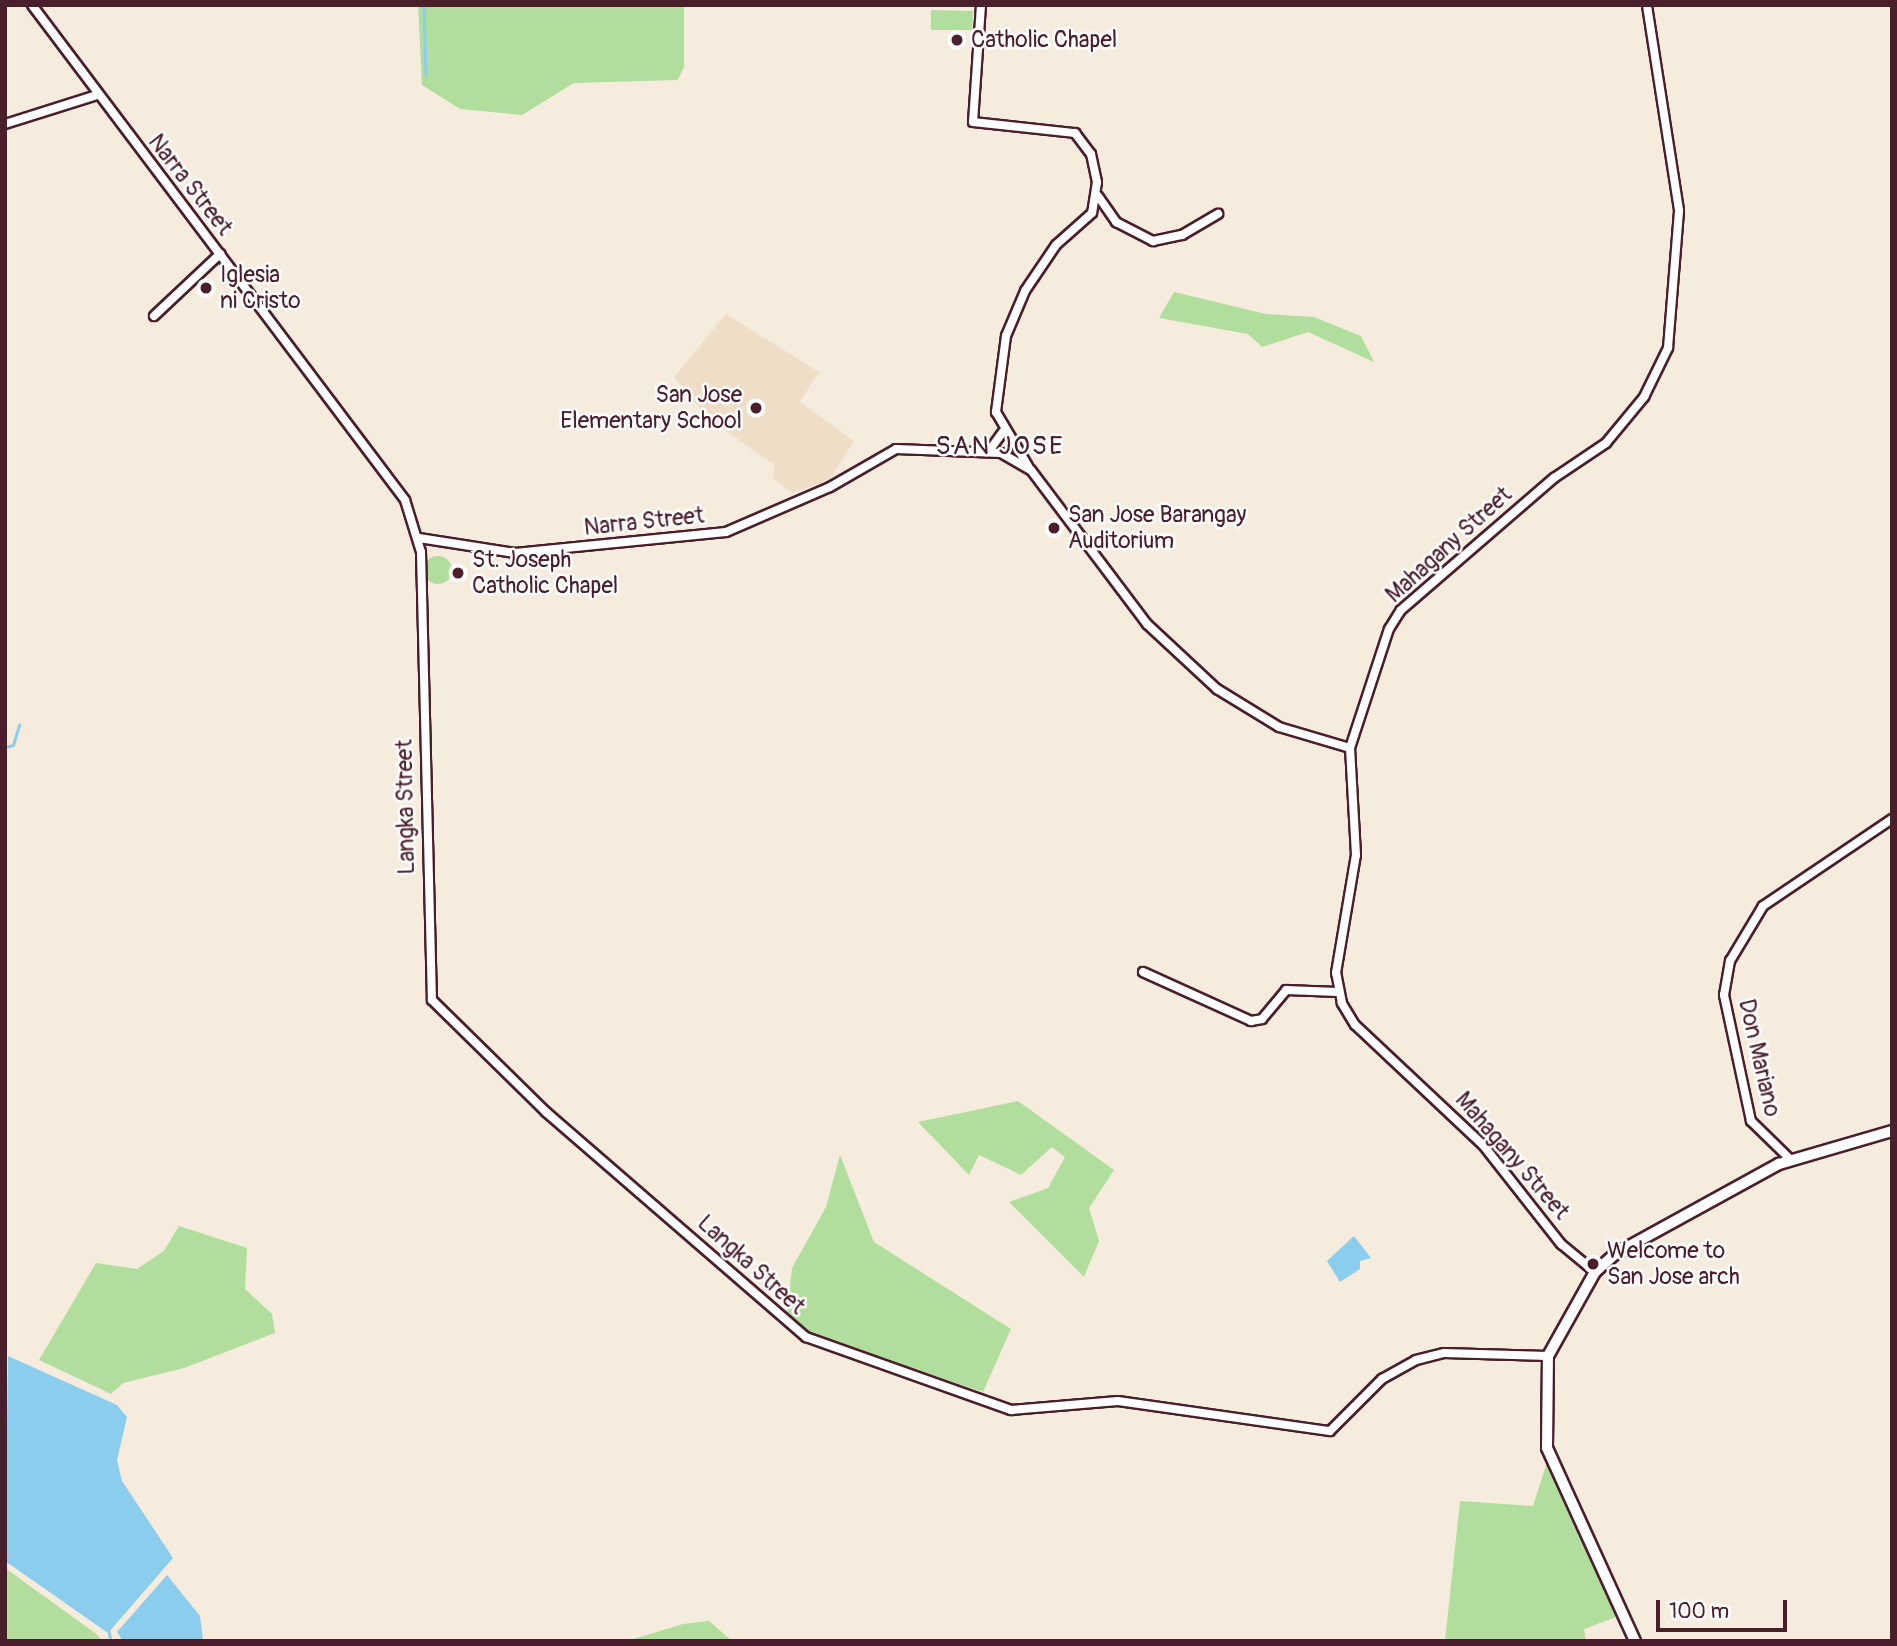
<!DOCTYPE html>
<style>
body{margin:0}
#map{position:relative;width:1897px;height:1646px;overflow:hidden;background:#f6ecde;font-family:Pangolin,sans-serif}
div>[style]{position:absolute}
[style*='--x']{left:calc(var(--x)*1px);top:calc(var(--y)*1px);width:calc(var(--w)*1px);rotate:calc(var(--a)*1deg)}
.built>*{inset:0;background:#efdec7}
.green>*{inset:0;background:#b1de9d}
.round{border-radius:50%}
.water>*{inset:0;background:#8bcdec}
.stream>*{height:2.5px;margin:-1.25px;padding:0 1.25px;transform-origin:1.25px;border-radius:1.25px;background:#8bcdec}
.roads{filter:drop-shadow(2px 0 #4a1f2b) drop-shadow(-2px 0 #4a1f2b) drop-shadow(0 2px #4a1f2b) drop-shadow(0 -2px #4a1f2b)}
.minor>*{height:8px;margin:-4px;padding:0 4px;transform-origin:4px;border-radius:4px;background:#fff}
.tertiary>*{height:10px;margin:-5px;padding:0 5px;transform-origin:5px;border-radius:5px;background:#fff}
.dots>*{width:19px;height:19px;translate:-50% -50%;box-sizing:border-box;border:4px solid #fff;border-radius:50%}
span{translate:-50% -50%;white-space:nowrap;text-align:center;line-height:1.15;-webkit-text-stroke:5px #fff;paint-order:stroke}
.poi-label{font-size:23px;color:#4a1f2b}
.left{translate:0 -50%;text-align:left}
.right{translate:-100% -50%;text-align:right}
.street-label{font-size:23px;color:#4a1f2b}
.quarter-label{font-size:26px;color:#4a1f2b;letter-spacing:2px}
.frame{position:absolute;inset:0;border:7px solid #4a1f2b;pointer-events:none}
.scale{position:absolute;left:1656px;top:1600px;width:131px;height:32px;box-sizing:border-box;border:4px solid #4a1f2b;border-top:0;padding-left:9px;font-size:21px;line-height:24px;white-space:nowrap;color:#4a1f2b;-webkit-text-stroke:5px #fff;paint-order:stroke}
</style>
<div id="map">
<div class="built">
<i style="clip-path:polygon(726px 314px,819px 372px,800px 402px,854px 441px,829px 480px,792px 493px,773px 478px,775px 465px,710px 420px,674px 377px)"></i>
</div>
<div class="green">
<i style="clip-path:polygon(418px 5px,684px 5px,684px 67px,678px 80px,574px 83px,522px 115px,460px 109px,422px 85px)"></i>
<i style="clip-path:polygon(931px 10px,973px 11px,972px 30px,931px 30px)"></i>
<i style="clip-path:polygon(1174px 292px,1266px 314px,1314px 317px,1361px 336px,1374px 362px,1308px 332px,1262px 347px,1248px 334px,1159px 318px)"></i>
<i class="round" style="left:424px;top:556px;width:28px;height:28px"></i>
<i style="clip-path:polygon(1018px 1101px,1114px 1170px,1089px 1208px,1099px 1241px,1084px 1277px,1009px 1202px,1048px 1188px,1065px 1157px,1052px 1147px,1021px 1175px,979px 1155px,969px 1175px,918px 1122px)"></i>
<i style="clip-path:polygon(840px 1155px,874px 1242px,1011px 1329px,983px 1392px,809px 1334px,787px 1316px,792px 1268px,826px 1207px)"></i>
<i style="clip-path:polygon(179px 1226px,247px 1248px,245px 1289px,272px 1314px,275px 1333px,184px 1368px,123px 1383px,111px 1394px,39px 1360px,96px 1263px,137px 1269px,164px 1251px)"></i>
<i style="clip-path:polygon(1548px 1459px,1616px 1617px,1584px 1629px,1586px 1641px,1445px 1641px,1460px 1501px,1533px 1506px)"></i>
<i style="clip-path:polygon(5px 1568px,95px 1633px,103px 1641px,5px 1641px)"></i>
<i style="clip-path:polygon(709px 1621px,732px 1641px,627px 1641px,683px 1624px)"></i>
</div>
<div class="water">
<i style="clip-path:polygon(1354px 1236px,1371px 1258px,1360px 1261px,1360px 1269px,1340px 1282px,1327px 1261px)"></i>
<i style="clip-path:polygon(8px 1356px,117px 1405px,127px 1417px,117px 1460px,122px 1481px,173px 1558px,108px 1633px,5px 1561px)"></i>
<i style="clip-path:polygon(167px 1575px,200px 1616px,203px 1641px,123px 1641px,117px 1632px)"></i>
</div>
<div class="stream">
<i style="--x:424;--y:5;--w:70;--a:88.4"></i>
<i style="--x:5;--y:747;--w:8;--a:-14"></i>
<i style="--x:13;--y:745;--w:21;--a:-73"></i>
<i style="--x:109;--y:1631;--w:10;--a:79"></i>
</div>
<div class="roads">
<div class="minor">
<i style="--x:32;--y:5;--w:620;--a:53"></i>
<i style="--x:405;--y:500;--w:54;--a:72.9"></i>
<i style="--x:421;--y:552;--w:448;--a:88.6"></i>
<i style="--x:432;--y:1000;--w:160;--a:44.5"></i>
<i style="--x:546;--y:1112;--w:344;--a:40.9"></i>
<i style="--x:806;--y:1337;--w:218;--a:19.6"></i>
<i style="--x:1011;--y:1410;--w:107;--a:-4.8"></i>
<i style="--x:1118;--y:1401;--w:214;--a:8.1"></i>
<i style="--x:1330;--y:1431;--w:74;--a:-45"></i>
<i style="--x:1382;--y:1379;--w:39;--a:-29"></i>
<i style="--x:1416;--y:1360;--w:29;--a:-14"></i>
<i style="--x:1444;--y:1353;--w:104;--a:1.7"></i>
<i style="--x:981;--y:5;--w:117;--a:93.9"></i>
<i style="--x:973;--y:122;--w:103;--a:6.2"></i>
<i style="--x:1075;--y:133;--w:26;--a:53"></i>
<i style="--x:1091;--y:154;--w:29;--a:78"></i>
<i style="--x:1097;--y:182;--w:31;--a:99"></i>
<i style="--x:1092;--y:213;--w:48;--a:138.4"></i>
<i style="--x:1056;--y:245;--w:55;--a:124"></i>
<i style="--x:1025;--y:291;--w:49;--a:112.9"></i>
<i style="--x:1006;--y:336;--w:77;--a:97.5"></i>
<i style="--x:996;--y:412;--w:63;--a:59.3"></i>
<i style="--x:5;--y:124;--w:96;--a:-17.5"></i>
<i style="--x:1098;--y:196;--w:32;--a:55"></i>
<i style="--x:1116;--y:222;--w:42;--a:27.2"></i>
<i style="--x:1153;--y:241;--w:30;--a:-12"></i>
<i style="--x:1182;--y:235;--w:42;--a:-30.3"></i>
<i style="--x:154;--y:316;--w:91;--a:-43.2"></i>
<i style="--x:989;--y:451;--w:24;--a:-54"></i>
<i style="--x:419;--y:538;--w:97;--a:8.9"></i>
<i style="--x:515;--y:553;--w:212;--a:-5.7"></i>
<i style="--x:726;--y:532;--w:113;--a:-23.4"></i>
<i style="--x:830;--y:487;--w:76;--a:-29.9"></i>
<i style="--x:896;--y:449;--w:105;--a:2.2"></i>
<i style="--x:1001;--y:453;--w:34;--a:30"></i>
<i style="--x:1031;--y:470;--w:193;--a:53"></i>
<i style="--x:1147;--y:624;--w:96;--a:42.9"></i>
<i style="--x:1217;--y:689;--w:73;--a:31.5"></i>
<i style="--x:1279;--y:727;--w:74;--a:16.5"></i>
<i style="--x:1143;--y:972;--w:119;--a:24.4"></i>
<i style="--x:1251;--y:1021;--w:11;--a:-10"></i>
<i style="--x:1262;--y:1019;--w:38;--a:-50"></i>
<i style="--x:1286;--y:990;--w:52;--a:2.2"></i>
<i style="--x:1791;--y:1160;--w:56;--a:-135.7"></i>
<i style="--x:1751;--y:1121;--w:129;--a:-102.1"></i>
<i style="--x:1724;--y:995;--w:35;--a:-80"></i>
<i style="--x:1730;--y:961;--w:64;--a:-59"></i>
<i style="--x:1763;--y:906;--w:156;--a:-34"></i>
<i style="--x:1595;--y:1272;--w:44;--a:-140.5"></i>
<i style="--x:1561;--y:1244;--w:126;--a:-128.2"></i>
<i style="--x:1483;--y:1145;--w:175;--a:-136.8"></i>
<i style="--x:1355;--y:1025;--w:26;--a:-121"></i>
<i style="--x:1342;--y:1003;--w:31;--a:-101"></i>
<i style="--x:1336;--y:973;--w:120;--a:-80.4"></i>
<i style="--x:1356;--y:855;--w:107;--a:-93.2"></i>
<i style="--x:1350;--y:748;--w:125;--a:-71.9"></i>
<i style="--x:1389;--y:629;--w:22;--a:-58"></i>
<i style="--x:1401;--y:610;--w:202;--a:-40.8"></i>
<i style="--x:1554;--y:478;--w:63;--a:-33.9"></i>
<i style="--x:1606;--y:443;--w:60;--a:-50.4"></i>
<i style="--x:1644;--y:397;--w:55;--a:-63.9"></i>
<i style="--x:1668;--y:348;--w:138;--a:-85.4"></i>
<i style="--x:1679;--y:210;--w:207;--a:-98.9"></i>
</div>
<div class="tertiary">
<i style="--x:1635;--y:1641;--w:212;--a:-114.5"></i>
<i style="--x:1547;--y:1448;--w:92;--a:-89.4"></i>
<i style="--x:1548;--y:1356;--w:96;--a:-60.8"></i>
<i style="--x:1595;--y:1272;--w:27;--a:-42"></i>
<i style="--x:1615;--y:1254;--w:187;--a:-28.8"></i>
<i style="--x:1779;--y:1164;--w:118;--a:-16.3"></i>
</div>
</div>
<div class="dots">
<i style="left:957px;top:40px;background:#4a1f2b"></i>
<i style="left:206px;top:288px;background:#4a1f2b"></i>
<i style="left:756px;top:408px;background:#4a1f2b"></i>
<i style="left:1054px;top:528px;background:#4a1f2b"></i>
<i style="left:458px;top:573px;background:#4a1f2b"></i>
<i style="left:1593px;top:1264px;background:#4a1f2b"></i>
</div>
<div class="poi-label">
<span class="left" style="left:971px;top:40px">Catholic Chapel</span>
<span class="left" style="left:220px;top:288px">Iglesia<br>ni Cristo</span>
<span class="right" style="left:742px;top:408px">San Jose<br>Elementary School</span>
<span class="left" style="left:1068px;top:528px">San Jose Barangay<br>Auditorium</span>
<span class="left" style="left:472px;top:573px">St. Joseph<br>Catholic Chapel</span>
<span class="left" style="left:1607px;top:1264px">Welcome to<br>San Jose arch</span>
</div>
<div class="street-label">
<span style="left:190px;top:185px;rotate:52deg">Narra Street</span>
<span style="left:644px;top:522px;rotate:-6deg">Narra Street</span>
<span style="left:1449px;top:545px;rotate:-42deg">Mahagany Street</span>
<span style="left:406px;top:807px;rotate:-91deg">Langka Street</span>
<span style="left:1759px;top:1058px;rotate:77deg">Don Mariano</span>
<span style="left:1512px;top:1156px;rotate:49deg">Mahagany Street</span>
<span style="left:751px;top:1265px;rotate:42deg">Langka Street</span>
</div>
<div class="quarter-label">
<span style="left:1000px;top:447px">SAN JOSE</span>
</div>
<div class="frame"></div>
<div class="scale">100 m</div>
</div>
